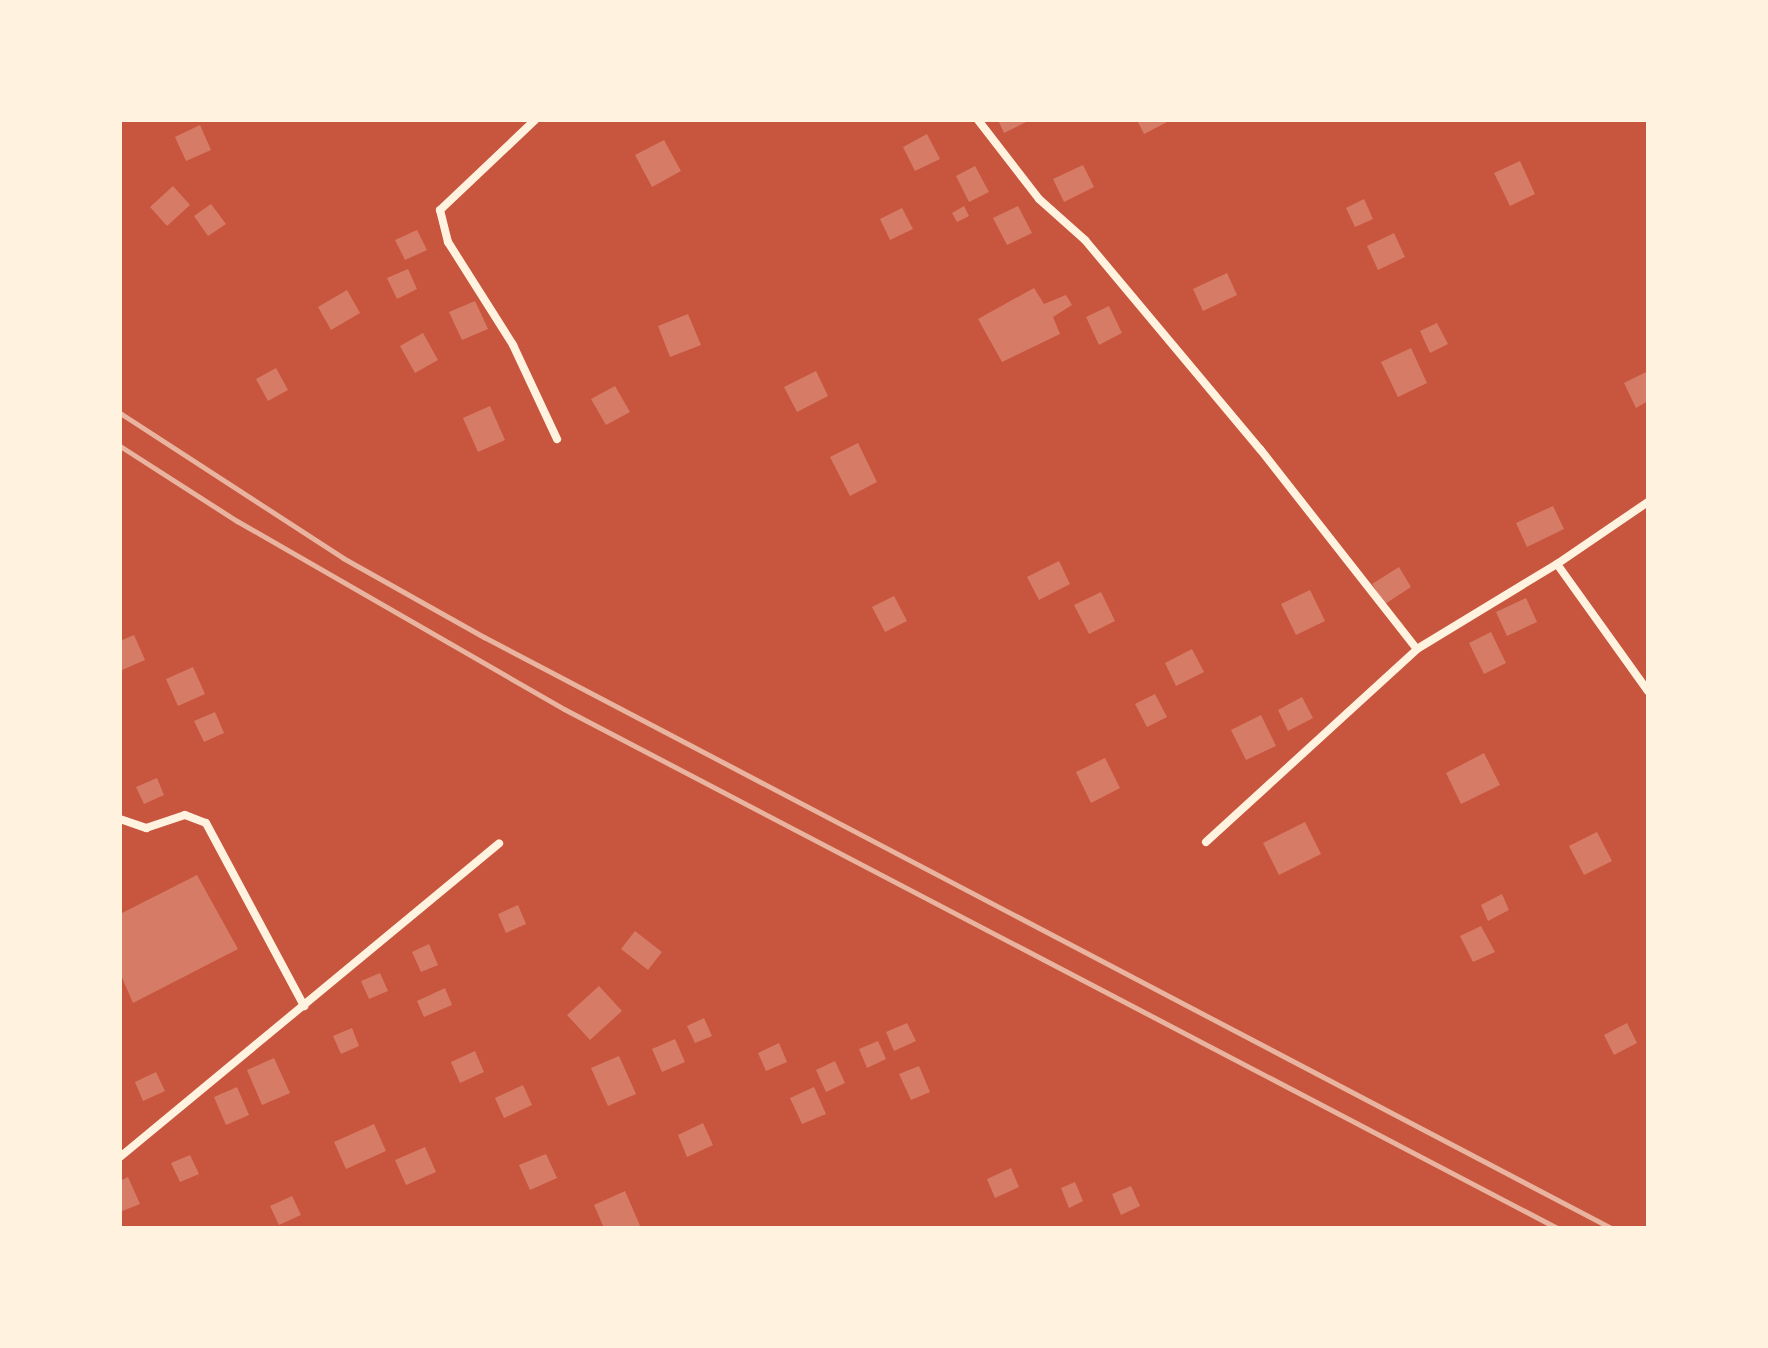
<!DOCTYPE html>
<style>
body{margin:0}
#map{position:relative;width:1768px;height:1348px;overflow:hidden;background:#c8553d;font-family:Roboto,sans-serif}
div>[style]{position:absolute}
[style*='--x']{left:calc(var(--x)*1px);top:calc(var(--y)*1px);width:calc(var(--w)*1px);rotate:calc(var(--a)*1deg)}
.building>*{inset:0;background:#d67c66}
.minor>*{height:8px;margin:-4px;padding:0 4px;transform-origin:4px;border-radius:4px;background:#fff3e0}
.rail>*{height:5px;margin:-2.5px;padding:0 2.5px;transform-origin:2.5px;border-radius:2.5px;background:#e9b49f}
span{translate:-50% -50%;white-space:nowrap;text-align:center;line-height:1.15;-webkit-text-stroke:6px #fff3e0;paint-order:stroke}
.frame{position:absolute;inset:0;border:122px solid #fff3e0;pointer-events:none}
</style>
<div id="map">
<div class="building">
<i style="clip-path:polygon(998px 120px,1030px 120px,1004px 133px)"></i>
<i style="clip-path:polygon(1137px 120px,1171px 120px,1144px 134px)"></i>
<i style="clip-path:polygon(200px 125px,211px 150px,186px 161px,175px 137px)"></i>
<i style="clip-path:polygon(927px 134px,940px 159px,915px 171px,903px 147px)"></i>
<i style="clip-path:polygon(664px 140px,681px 171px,652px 187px,635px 155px)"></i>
<i style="clip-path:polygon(1520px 161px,1535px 194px,1510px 206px,1494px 173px)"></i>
<i style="clip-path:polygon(1083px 165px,1094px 187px,1064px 202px,1053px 179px)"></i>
<i style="clip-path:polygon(975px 166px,989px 192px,969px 202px,956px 176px)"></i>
<i style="clip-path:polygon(173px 186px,190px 205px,167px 226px,150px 207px)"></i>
<i style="clip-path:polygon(1364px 199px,1373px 219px,1355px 227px,1346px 208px)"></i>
<i style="clip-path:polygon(211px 204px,226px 224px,208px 236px,194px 216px)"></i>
<i style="clip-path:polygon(964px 206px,969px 216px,957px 222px,952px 213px)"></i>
<i style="clip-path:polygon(1018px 206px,1032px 233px,1007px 245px,993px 218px)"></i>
<i style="clip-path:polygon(902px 208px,913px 229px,890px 240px,880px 219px)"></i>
<i style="clip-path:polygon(417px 230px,427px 250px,405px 260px,395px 240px)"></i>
<i style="clip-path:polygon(1394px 233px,1405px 257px,1378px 270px,1367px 246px)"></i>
<i style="clip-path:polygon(408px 269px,417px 289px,397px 299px,387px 278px)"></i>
<i style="clip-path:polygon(1227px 273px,1237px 295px,1203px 311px,1193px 289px)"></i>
<i style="clip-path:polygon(1034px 288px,1044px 304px,1066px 295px,1072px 305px,1053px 317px,1060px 334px,1002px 362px,978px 319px)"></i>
<i style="clip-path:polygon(347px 290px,360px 313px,331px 330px,318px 307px)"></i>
<i style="clip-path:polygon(475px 301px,488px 329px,462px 340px,449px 312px)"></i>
<i style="clip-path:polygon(1109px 306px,1122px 333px,1099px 345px,1086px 317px)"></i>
<i style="clip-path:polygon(688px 314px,701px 345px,670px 357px,658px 326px)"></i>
<i style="clip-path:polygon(1437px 323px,1448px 344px,1430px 353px,1420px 331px)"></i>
<i style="clip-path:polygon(423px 333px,438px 360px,415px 373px,400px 346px)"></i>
<i style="clip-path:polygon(1411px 348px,1427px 383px,1398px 397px,1381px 362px)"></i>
<i style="clip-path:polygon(276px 368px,288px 390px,268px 401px,256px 379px)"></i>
<i style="clip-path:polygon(816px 371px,828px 396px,797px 412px,784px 387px)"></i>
<i style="clip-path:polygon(1648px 371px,1648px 401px,1636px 408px,1624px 383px)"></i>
<i style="clip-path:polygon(615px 386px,630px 412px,606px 425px,591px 399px)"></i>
<i style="clip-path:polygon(490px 406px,505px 440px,478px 452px,463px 418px)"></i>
<i style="clip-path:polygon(858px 443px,877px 482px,850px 496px,830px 457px)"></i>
<i style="clip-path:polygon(1553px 506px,1564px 529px,1527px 547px,1516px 523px)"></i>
<i style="clip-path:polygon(1059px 561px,1070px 584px,1039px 600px,1027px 577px)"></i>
<i style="clip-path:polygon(1399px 567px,1411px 587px,1385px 604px,1372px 584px)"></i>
<i style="clip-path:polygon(1310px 590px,1325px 621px,1296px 635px,1281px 604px)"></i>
<i style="clip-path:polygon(1101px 592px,1115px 621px,1089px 634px,1074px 605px)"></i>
<i style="clip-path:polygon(894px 596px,907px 621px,885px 632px,872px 607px)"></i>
<i style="clip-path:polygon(1526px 598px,1537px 622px,1507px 636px,1496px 612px)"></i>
<i style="clip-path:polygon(1491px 632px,1506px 663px,1484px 674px,1469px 643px)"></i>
<i style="clip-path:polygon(134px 635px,145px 660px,122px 670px,120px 641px)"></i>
<i style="clip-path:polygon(1192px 649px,1204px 672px,1176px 686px,1165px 663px)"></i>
<i style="clip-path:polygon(193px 667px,205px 694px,178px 706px,166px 679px)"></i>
<i style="clip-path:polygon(1155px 694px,1167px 717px,1147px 727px,1135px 704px)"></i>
<i style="clip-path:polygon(1302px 697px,1313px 718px,1288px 731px,1278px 710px)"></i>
<i style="clip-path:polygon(215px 712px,224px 733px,204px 742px,194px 721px)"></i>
<i style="clip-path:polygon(1261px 715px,1276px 746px,1246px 760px,1231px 730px)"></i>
<i style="clip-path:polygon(1484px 753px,1500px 785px,1461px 804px,1446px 773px)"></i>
<i style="clip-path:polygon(1105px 758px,1120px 788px,1091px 803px,1076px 772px)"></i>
<i style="clip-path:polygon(157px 778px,164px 795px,144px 804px,136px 787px)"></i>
<i style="clip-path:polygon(1305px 822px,1321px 854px,1279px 875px,1263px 843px)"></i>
<i style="clip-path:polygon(1597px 832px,1612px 861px,1584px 875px,1569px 846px)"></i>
<i style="clip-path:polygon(197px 875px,238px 949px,133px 1003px,120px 973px,120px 914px)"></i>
<i style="clip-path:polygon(1502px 894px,1509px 910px,1488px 921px,1481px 905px)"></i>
<i style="clip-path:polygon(518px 905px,526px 924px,506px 933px,498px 914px)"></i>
<i style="clip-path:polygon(1481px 926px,1495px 952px,1473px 962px,1460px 936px)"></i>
<i style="clip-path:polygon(635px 931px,662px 952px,648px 970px,621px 949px)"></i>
<i style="clip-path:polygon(429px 944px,438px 965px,421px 972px,412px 952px)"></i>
<i style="clip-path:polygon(380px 973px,388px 991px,369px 999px,361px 981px)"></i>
<i style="clip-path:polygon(599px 986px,622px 1011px,590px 1040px,567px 1015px)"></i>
<i style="clip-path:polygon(445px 988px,452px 1005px,424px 1017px,417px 1001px)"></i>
<i style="clip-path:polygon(704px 1018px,712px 1036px,695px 1043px,687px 1026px)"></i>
<i style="clip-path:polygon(907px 1023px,916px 1041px,894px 1051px,886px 1032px)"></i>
<i style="clip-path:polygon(1627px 1023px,1637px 1043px,1614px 1055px,1604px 1035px)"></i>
<i style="clip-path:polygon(352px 1028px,359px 1046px,341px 1054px,333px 1036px)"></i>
<i style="clip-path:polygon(675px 1039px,685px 1062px,662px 1072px,652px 1049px)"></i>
<i style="clip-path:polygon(878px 1041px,886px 1059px,867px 1068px,859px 1049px)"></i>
<i style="clip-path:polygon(779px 1043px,787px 1062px,766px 1071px,758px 1053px)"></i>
<i style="clip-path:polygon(475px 1051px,484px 1072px,460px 1083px,451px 1062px)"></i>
<i style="clip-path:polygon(619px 1056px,636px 1094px,608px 1106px,591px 1068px)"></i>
<i style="clip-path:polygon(274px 1058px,290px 1093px,262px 1105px,247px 1070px)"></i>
<i style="clip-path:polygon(835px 1061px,845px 1083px,826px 1092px,816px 1070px)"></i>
<i style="clip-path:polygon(919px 1066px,930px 1092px,911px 1100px,899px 1074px)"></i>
<i style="clip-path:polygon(156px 1072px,165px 1091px,143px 1101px,135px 1082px)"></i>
<i style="clip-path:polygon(523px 1085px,532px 1105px,504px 1118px,495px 1098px)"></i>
<i style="clip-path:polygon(237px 1087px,249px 1115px,226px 1125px,214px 1097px)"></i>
<i style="clip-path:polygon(814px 1087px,826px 1114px,802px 1124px,790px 1098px)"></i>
<i style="clip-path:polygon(703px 1123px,713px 1145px,687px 1157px,678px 1135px)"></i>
<i style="clip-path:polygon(374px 1124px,386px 1151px,346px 1169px,334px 1142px)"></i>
<i style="clip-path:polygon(425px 1147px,436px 1172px,406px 1185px,395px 1160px)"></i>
<i style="clip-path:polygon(546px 1154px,557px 1178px,530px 1190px,519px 1165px)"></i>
<i style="clip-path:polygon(190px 1155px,199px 1174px,180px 1182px,171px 1163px)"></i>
<i style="clip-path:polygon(1011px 1168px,1019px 1187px,995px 1198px,987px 1179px)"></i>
<i style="clip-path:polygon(128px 1177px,140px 1204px,120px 1212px,120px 1181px)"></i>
<i style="clip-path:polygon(1075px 1182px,1083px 1201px,1069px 1208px,1061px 1188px)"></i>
<i style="clip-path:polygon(1131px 1186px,1140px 1206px,1121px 1215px,1112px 1194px)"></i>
<i style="clip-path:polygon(625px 1191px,641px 1228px,604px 1228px,594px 1205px)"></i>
<i style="clip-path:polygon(292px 1196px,301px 1215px,279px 1225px,270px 1206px)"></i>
</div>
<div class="minor">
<i style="--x:535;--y:120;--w:131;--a:136.5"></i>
<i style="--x:440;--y:210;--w:33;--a:76"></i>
<i style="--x:448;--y:242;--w:122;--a:57.7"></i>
<i style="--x:513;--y:345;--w:104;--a:64.9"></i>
<i style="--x:978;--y:120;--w:100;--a:52.3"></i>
<i style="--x:1039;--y:199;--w:62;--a:41.7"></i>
<i style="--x:1085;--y:240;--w:273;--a:50.1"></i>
<i style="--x:1260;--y:449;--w:254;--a:51.9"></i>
<i style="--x:1417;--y:649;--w:164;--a:-31.3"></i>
<i style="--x:1557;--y:564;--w:156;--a:54.4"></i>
<i style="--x:1557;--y:564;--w:110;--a:-34.3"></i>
<i style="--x:120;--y:819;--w:28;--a:19"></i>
<i style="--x:146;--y:828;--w:41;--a:-18.4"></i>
<i style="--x:185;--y:815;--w:22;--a:21"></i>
<i style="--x:206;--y:823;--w:208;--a:61.8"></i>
<i style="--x:1206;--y:842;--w:286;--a:-42.4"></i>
<i style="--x:120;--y:1157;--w:492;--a:-39.6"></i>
</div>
<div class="rail">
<i style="--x:120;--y:413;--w:266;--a:33"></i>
<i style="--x:343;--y:558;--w:162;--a:29.3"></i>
<i style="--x:484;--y:637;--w:1273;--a:27.67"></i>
<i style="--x:120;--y:446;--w:139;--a:32.7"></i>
<i style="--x:237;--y:521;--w:377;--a:29.9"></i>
<i style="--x:564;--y:709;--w:1120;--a:27.59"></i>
</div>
<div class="frame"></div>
</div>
